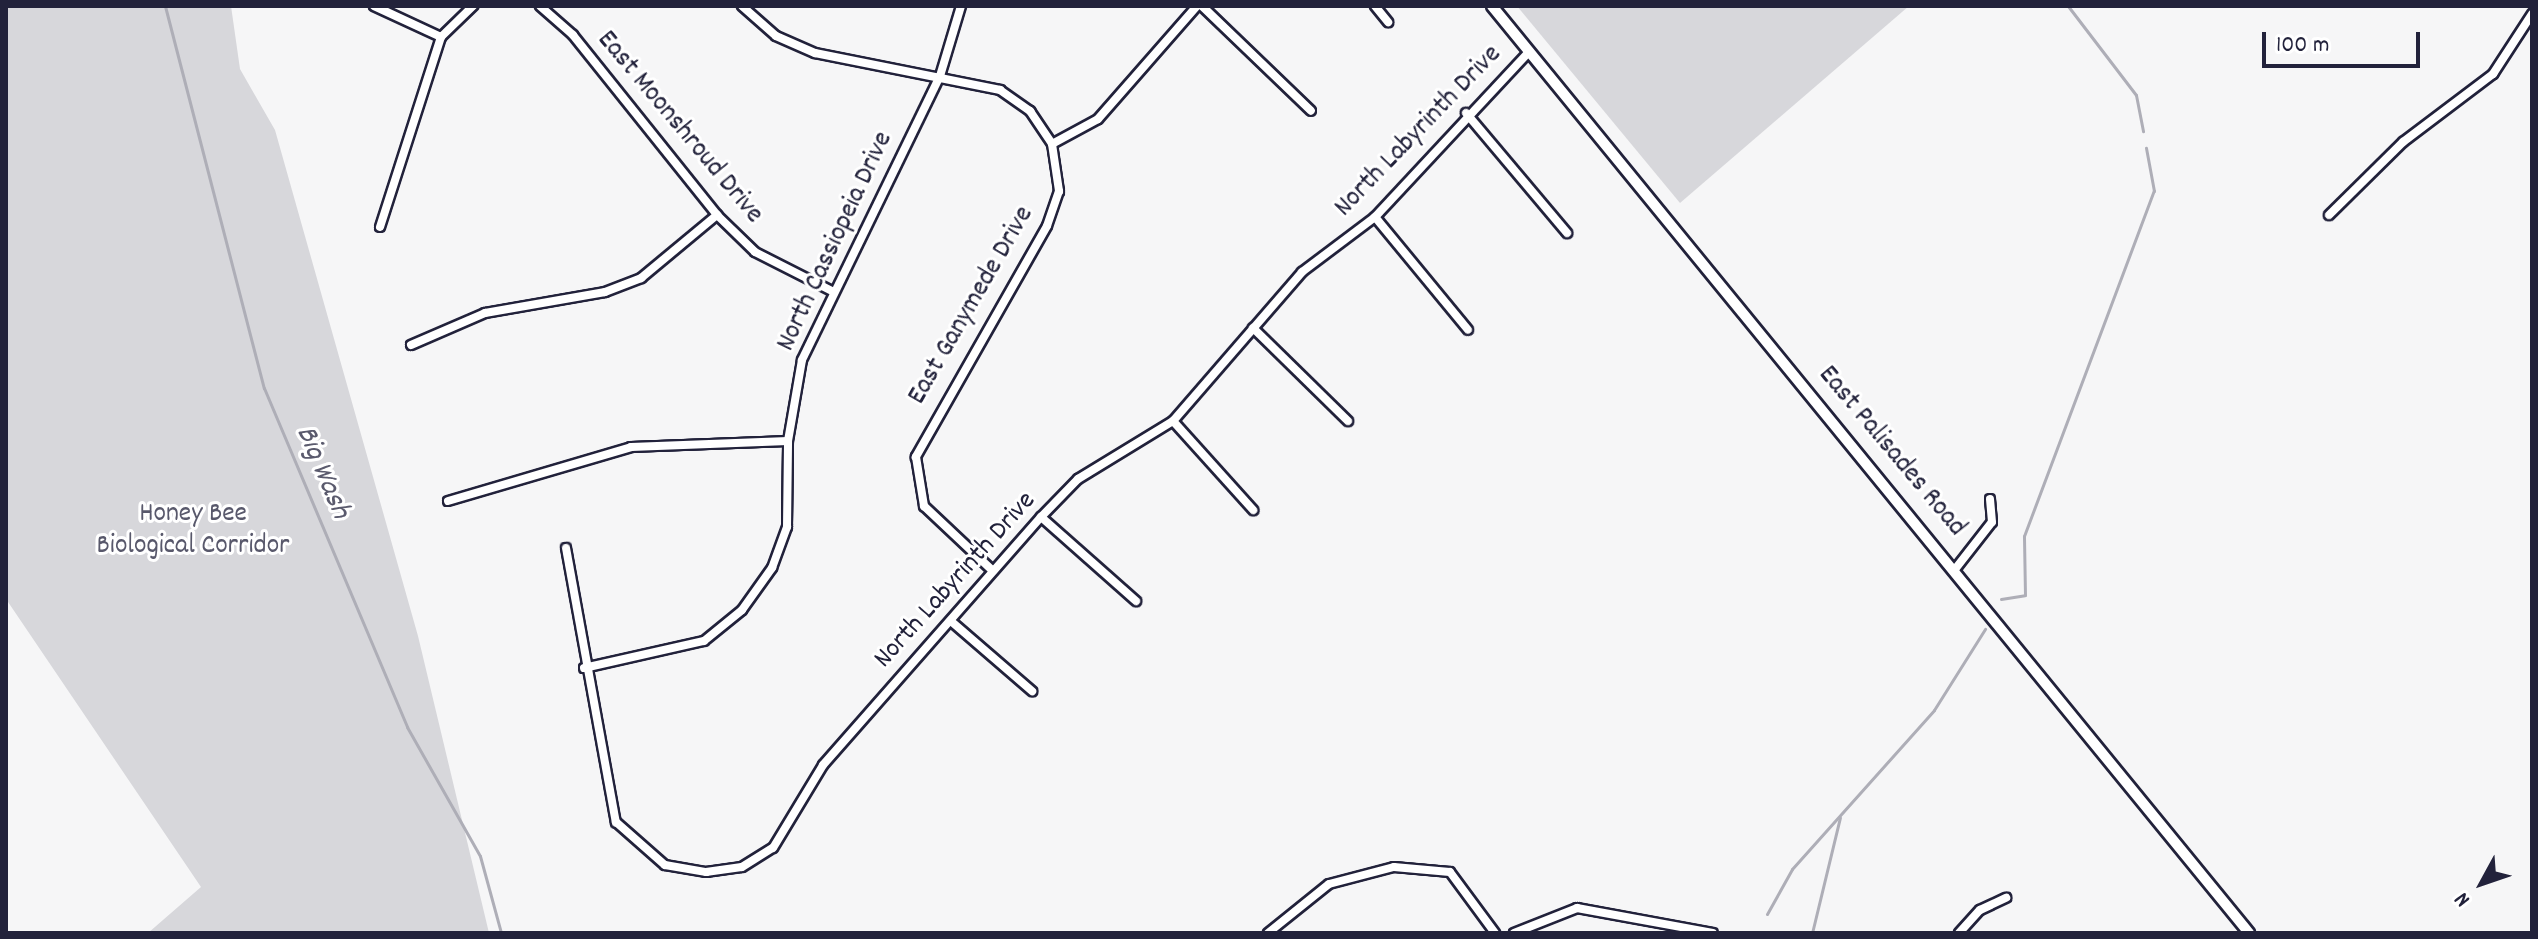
<!DOCTYPE html>
<style>
body{margin:0}
#map{position:relative;width:2538px;height:939px;overflow:hidden;background:#f6f6f7;font-family:Dekko,sans-serif}
div>[style]{position:absolute}
[style*='--x']{left:calc(var(--x)*1px);top:calc(var(--y)*1px);width:calc(var(--w)*1px);rotate:calc(var(--a)*1deg)}
.green>*{inset:0;background:#d7d7db}
.stream>*{height:3px;margin:-1.5px;padding:0 1.5px;transform-origin:1.5px;border-radius:1.5px;background:#aeaeb7}
.roads{filter:drop-shadow(2px 0 #22223b) drop-shadow(-2px 0 #22223b) drop-shadow(0 2px #22223b) drop-shadow(0 -2px #22223b)}
.minor>*{height:8px;margin:-4px;padding:0 4px;transform-origin:4px;border-radius:4px;background:#fff}
.tertiary>*{height:10px;margin:-5px;padding:0 5px;transform-origin:5px;border-radius:5px;background:#fff}
span{translate:-50% -50%;white-space:nowrap;text-align:center;line-height:1.15;-webkit-text-stroke:6px #fff;paint-order:stroke}
.street-label{font-size:28px;color:#22223b}
.park-label{font-size:28px;color:#58586b}
.water-label{font-size:30px;color:#5a5a6d;font-style:italic}
.frame{position:absolute;inset:0;border:8px solid #22223b;pointer-events:none}
.north{position:absolute;left:2442px;top:843px;width:80px;height:80px;-webkit-text-stroke:6px #fff;paint-order:stroke;rotate:230deg;font-size:22px;font-weight:700;line-height:32px;text-align:center;color:#22223b}
.north::after{content:'';display:block;margin:auto;width:28px;height:36px;background:#22223b;clip-path:polygon(50% 0,100% 100%,50% 72%,0 100%)}
.scale{position:absolute;left:2262px;top:32px;width:158px;height:36px;box-sizing:border-box;border:4px solid #22223b;border-top:0;padding-left:10px;font-size:24px;line-height:28px;white-space:nowrap;color:#22223b;-webkit-text-stroke:6px #fff;paint-order:stroke}
</style>
<div id="map">
<div class="green">
<i style="clip-path:polygon(6px 6px,231px 6px,240px 69px,275px 130px,418px 636px,489px 933px,148px 933px,201px 887px,6px 599px)"></i>
<i style="clip-path:polygon(1517px 6px,1909px 6px,1680px 203px)"></i>
</div>
<div class="stream">
<i style="--x:165;--y:6;--w:395;--a:75.5"></i>
<i style="--x:264;--y:388;--w:368;--a:67.1"></i>
<i style="--x:407;--y:727;--w:148;--a:60.5"></i>
<i style="--x:480;--y:856;--w:80;--a:74.7"></i>
<i style="--x:2068;--y:6;--w:112;--a:52.6"></i>
<i style="--x:2136;--y:95;--w:37;--a:79"></i>
<i style="--x:2001;--y:599;--w:24;--a:-9"></i>
<i style="--x:2025;--y:595;--w:59;--a:-91"></i>
<i style="--x:2024;--y:536;--w:369;--a:-69.4"></i>
<i style="--x:2154;--y:191;--w:44;--a:-100.5"></i>
<i style="--x:1767;--y:914;--w:51;--a:-60.9"></i>
<i style="--x:1792;--y:869;--w:213;--a:-48.2"></i>
<i style="--x:1934;--y:710;--w:96;--a:-57.8"></i>
<i style="--x:1812;--y:933;--w:119;--a:-76.4"></i>
</div>
<div class="roads">
<div class="minor">
<i style="--x:374;--y:6;--w:74;--a:24.8"></i>
<i style="--x:540;--y:6;--w:44;--a:41.3"></i>
<i style="--x:573;--y:35;--w:231;--a:51.3"></i>
<i style="--x:717;--y:215;--w:53;--a:44.2"></i>
<i style="--x:755;--y:252;--w:89;--a:26.9"></i>
<i style="--x:742;--y:6;--w:45;--a:41.4"></i>
<i style="--x:776;--y:36;--w:43;--a:23.6"></i>
<i style="--x:815;--y:53;--w:189;--a:11.3"></i>
<i style="--x:1000;--y:90;--w:37;--a:35"></i>
<i style="--x:1030;--y:111;--w:40;--a:56"></i>
<i style="--x:1052;--y:144;--w:48;--a:81.5"></i>
<i style="--x:1059;--y:191;--w:37;--a:109"></i>
<i style="--x:1047;--y:226;--w:266;--a:119.6"></i>
<i style="--x:916;--y:457;--w:50;--a:80.7"></i>
<i style="--x:924;--y:506;--w:93;--a:43.3"></i>
<i style="--x:1202;--y:6;--w:151;--a:43.9"></i>
<i style="--x:1375;--y:6;--w:21;--a:51"></i>
<i style="--x:1466;--y:113;--w:157;--a:49.9"></i>
<i style="--x:1052;--y:144;--w:52;--a:-28.5"></i>
<i style="--x:1098;--y:119;--w:150;--a:-48.8"></i>
<i style="--x:2329;--y:215;--w:104;--a:-44.6"></i>
<i style="--x:2403;--y:142;--w:113;--a:-37.1"></i>
<i style="--x:2493;--y:74;--w:72;--a:-57"></i>
<i style="--x:1375;--y:217;--w:146;--a:50.5"></i>
<i style="--x:380;--y:227;--w:200;--a:-72.2"></i>
<i style="--x:441;--y:37;--w:45;--a:-44.1"></i>
<i style="--x:1253;--y:328;--w:133;--a:44.4"></i>
<i style="--x:411;--y:345;--w:81;--a:-23.4"></i>
<i style="--x:485;--y:313;--w:122;--a:-9.9"></i>
<i style="--x:605;--y:292;--w:39;--a:-21"></i>
<i style="--x:641;--y:278;--w:99;--a:-39.7"></i>
<i style="--x:1173;--y:421;--w:120;--a:48"></i>
<i style="--x:448;--y:501;--w:191;--a:-16.4"></i>
<i style="--x:631;--y:447;--w:157;--a:-2.2"></i>
<i style="--x:1041;--y:517;--w:127;--a:41.5"></i>
<i style="--x:566;--y:548;--w:279;--a:79.7"></i>
<i style="--x:616;--y:822;--w:65;--a:41.3"></i>
<i style="--x:665;--y:865;--w:42;--a:9.7"></i>
<i style="--x:706;--y:872;--w:36;--a:-8"></i>
<i style="--x:742;--y:867;--w:36;--a:-32"></i>
<i style="--x:773;--y:848;--w:97;--a:-58.9"></i>
<i style="--x:823;--y:765;--w:330;--a:-48.7"></i>
<i style="--x:1041;--y:517;--w:53;--a:-45.8"></i>
<i style="--x:1078;--y:479;--w:111;--a:-31.4"></i>
<i style="--x:1173;--y:421;--w:197;--a:-49.1"></i>
<i style="--x:1302;--y:272;--w:91;--a:-37"></i>
<i style="--x:1375;--y:217;--w:226;--a:-47"></i>
<i style="--x:1956;--y:568;--w:58;--a:-52"></i>
<i style="--x:1992;--y:522;--w:23;--a:-95"></i>
<i style="--x:952;--y:622;--w:106;--a:40.8"></i>
<i style="--x:584;--y:668;--w:123;--a:-12.7"></i>
<i style="--x:704;--y:641;--w:49;--a:-39.2"></i>
<i style="--x:742;--y:610;--w:52;--a:-54.5"></i>
<i style="--x:772;--y:568;--w:44;--a:-69.9"></i>
<i style="--x:787;--y:527;--w:86;--a:-89.3"></i>
<i style="--x:788;--y:441;--w:82;--a:-80.2"></i>
<i style="--x:802;--y:360;--w:316;--a:-64.1"></i>
<i style="--x:940;--y:76;--w:73;--a:-73.3"></i>
<i style="--x:1268;--y:933;--w:78;--a:-38.8"></i>
<i style="--x:1329;--y:884;--w:67;--a:-14.7"></i>
<i style="--x:1394;--y:867;--w:56;--a:5.1"></i>
<i style="--x:1450;--y:872;--w:76;--a:53.6"></i>
<i style="--x:1514;--y:933;--w:68;--a:-21.6"></i>
<i style="--x:1577;--y:908;--w:138;--a:10.4"></i>
<i style="--x:1959;--y:933;--w:31;--a:-48"></i>
<i style="--x:1980;--y:910;--w:29;--a:-25"></i>
</div>
<div class="tertiary">
<i style="--x:1492;--y:6;--w:1197;--a:50.76"></i>
</div>
</div>
<div class="street-label">
<span style="left:679px;top:128px;rotate:50deg">East Moonshroud Drive</span>
<span style="left:1419px;top:132px;rotate:-46deg">North Labyrinth Drive</span>
<span style="left:836px;top:242px;rotate:-65deg">North Cassiopeia Drive</span>
<span style="left:972px;top:306px;rotate:-60deg">East Ganymede Drive</span>
<span style="left:1891px;top:452px;rotate:50deg">East Palisades Road</span>
<span style="left:956px;top:581px;rotate:-48deg">North Labyrinth Drive</span>
</div>
<div class="park-label">
<span style="left:193px;top:531px">Honey Bee<br>Biological Corridor</span>
</div>
<div class="water-label">
<span style="left:321px;top:473px;rotate:67deg">Big Wash</span>
</div>
<div class="frame"></div>
<div class="north">N</div>
<div class="scale">100 m</div>
</div>
